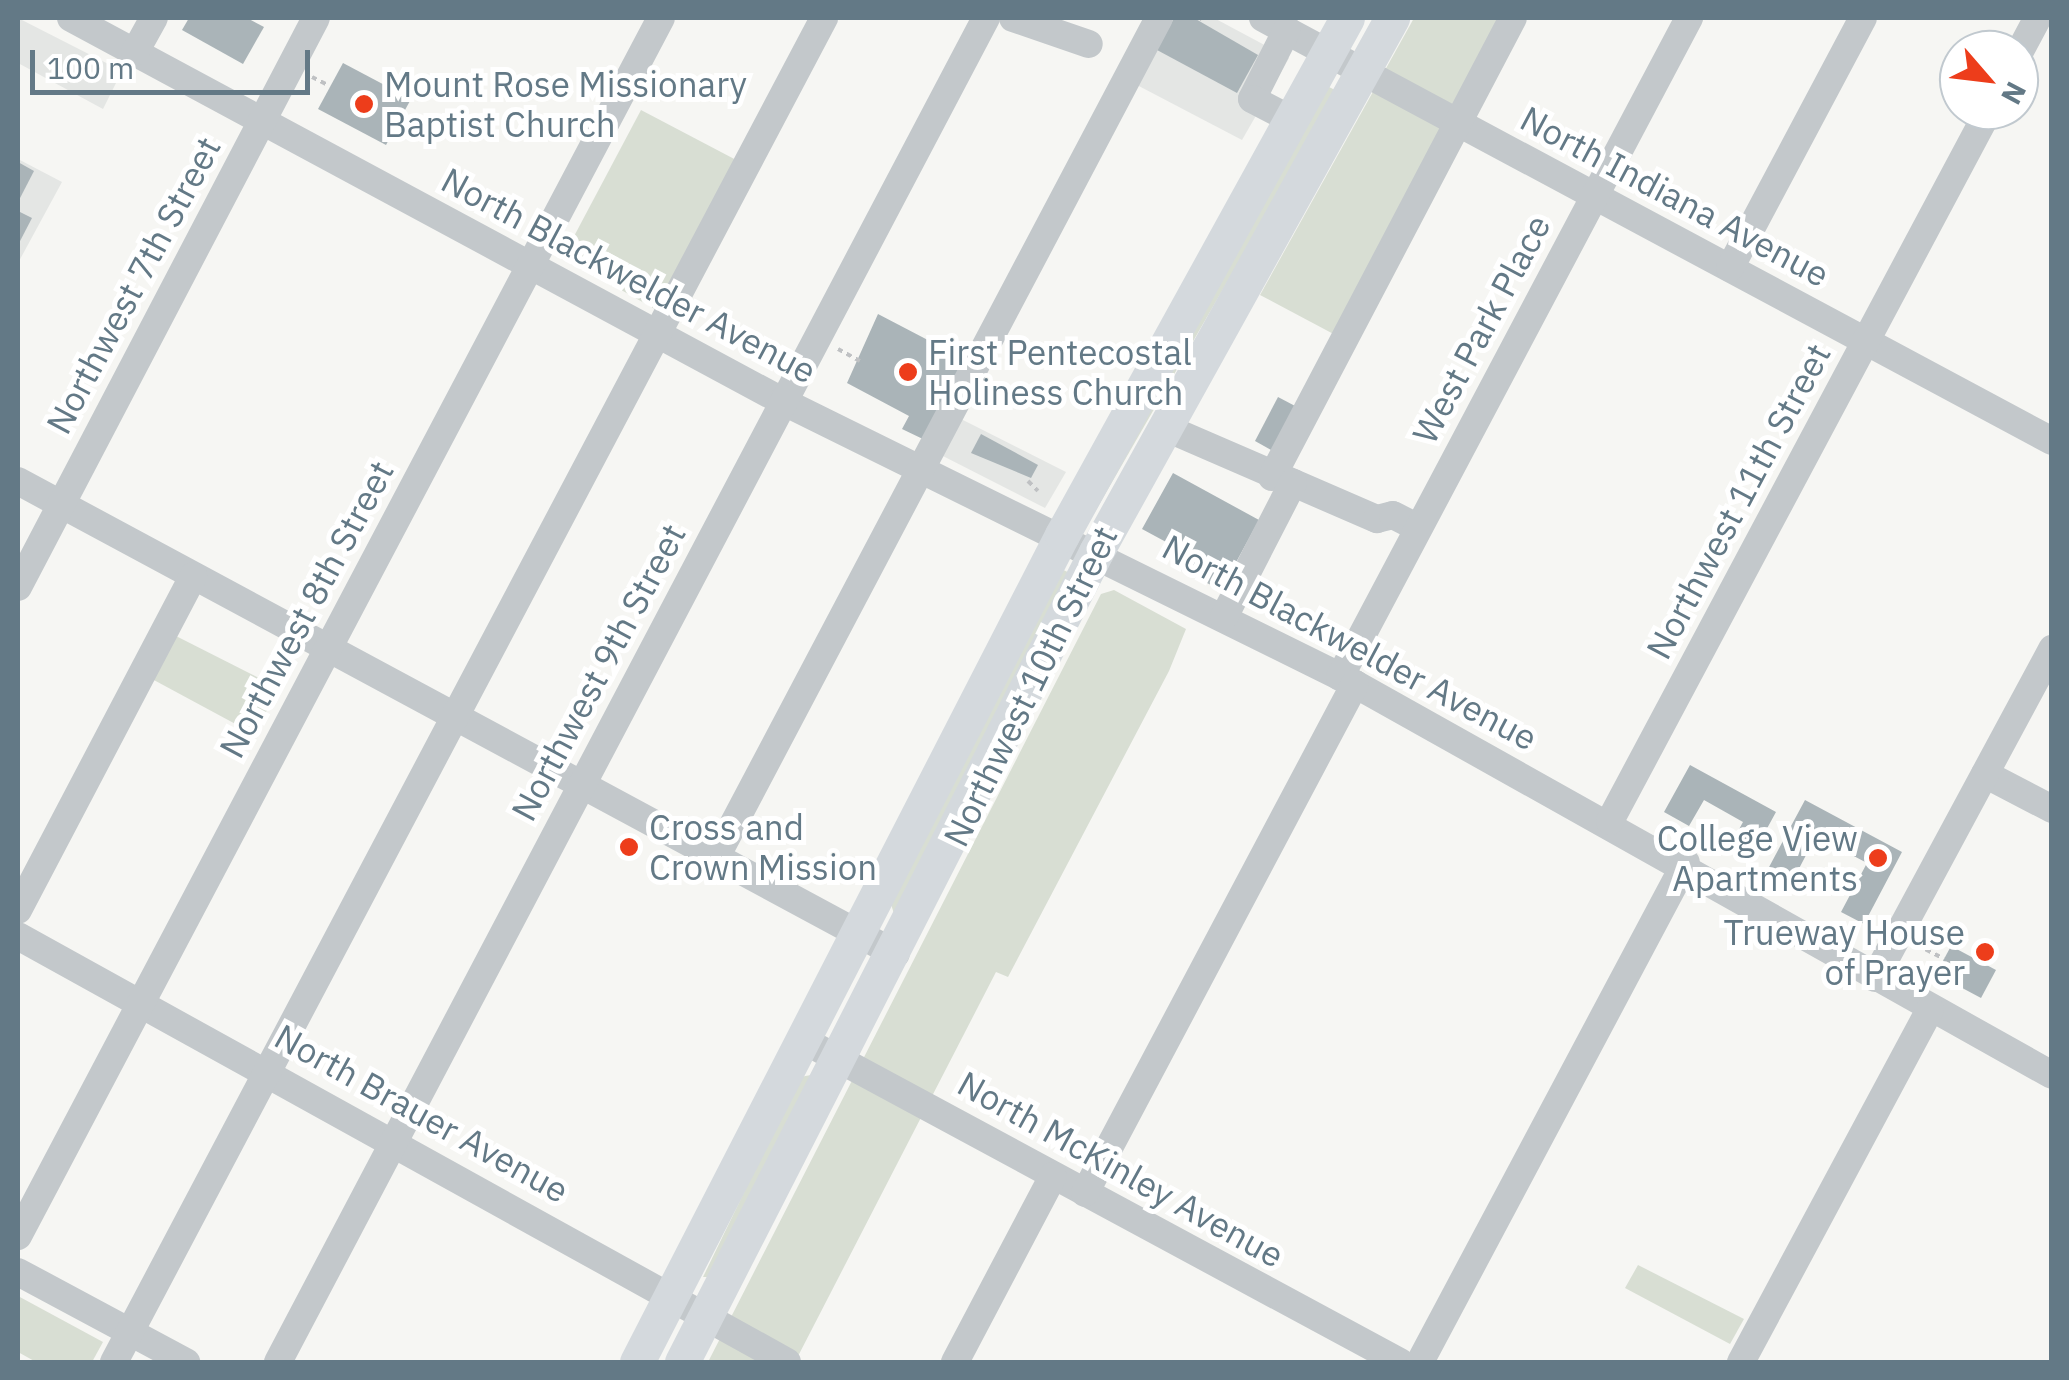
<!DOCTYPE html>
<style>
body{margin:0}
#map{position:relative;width:2069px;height:1380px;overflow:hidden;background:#f6f6f3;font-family:"IBM Plex Sans",sans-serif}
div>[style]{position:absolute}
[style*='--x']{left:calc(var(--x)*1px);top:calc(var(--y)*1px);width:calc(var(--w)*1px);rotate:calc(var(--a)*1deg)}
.built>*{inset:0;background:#e4e6e4}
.green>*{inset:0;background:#d8ded3}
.building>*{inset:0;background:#aab4b8}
.path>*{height:4px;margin-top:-2px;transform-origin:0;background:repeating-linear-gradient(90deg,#bfc1c3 0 5px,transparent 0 10px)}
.minor>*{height:28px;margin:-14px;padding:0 14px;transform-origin:14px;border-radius:14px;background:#c3c8cb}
.major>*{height:35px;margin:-17.5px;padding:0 17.5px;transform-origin:17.5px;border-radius:17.5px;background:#d4d9dd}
.dots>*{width:28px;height:28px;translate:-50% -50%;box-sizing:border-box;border:5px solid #fff;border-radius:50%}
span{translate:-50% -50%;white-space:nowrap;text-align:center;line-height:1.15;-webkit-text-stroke:10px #fff;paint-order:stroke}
.poi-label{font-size:35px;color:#637986}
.left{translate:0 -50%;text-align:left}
.right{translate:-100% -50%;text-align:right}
.street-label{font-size:35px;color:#637986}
.frame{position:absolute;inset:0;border:20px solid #637986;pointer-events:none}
.north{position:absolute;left:1939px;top:30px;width:100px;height:100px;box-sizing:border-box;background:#fff;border:2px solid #c1c9cf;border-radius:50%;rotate:118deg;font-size:28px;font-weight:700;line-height:40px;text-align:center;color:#637986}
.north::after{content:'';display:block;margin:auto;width:35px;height:45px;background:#ed3d1b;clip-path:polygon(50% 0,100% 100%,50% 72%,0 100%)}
.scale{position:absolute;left:30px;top:50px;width:280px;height:45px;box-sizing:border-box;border:5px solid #637986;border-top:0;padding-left:12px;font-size:30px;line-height:35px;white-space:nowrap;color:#637986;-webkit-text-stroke:8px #fff;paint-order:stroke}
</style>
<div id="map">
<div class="built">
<i style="clip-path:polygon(18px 18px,122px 71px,103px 109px,18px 63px)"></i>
<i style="clip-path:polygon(1171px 18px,1214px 18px,1289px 58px,1242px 140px,1135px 84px)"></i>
<i style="clip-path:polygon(18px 159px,62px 182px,18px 263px)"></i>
<i style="clip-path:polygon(959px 418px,1066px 472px,1045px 508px,939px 454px)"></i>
</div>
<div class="green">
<i style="clip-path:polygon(1414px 18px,1510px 18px,1341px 338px,1260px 295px)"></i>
<i style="clip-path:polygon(1327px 86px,1337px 91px,1092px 517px,1088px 513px)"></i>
<i style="clip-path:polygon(641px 110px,740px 162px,660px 312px,563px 257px)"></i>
<i style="clip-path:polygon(1061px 569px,1070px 573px,894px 914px,891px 904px)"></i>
<i style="clip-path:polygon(1114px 590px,1186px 629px,1169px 671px,1008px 977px,996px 972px,795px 1362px,708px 1362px,1101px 594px)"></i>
<i style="clip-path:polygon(174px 635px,279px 688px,254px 734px,152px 679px)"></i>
<i style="clip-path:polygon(811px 1075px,711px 1277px,703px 1277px,800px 1077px)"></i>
<i style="clip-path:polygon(1638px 1265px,1744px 1319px,1730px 1344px,1625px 1288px)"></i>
<i style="clip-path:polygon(18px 1296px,103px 1342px,92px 1362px,36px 1362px,18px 1352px)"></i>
</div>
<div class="building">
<i style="clip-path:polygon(189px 18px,247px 18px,264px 27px,243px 64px,182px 30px)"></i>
<i style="clip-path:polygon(1174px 18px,1194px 18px,1258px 55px,1237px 93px,1157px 50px)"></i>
<i style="clip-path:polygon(343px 63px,411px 99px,386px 145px,318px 109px)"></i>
<i style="clip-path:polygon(18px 162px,34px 171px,18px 202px)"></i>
<i style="clip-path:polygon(18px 211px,32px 218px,18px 245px)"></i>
<i style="clip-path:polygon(878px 314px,968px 361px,927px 441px,902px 429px,909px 416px,847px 383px)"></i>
<i style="clip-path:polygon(1278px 397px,1297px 407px,1273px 451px,1255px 441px)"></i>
<i style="clip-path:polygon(981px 434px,1038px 465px,1031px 478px,971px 453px)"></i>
<i style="clip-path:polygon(1173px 473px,1259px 520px,1221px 590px,1171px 565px,1179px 549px,1142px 529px)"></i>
<i style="clip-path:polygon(1690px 765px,1776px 812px,1752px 856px,1731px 844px,1743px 822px,1704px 800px,1689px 826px,1664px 812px)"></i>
<i style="clip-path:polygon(1805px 800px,1902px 852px,1864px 924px,1841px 912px,1867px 863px,1816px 836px,1792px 882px,1768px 869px)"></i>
<i style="clip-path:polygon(1951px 946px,1996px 970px,1981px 998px,1936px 974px)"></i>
</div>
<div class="path">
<i style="--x:1199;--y:20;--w:2;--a:-63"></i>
<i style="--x:312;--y:77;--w:20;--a:27"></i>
<i style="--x:838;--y:349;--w:25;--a:29"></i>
<i style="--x:1028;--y:481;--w:14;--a:45"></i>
<i style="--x:1917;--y:945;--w:30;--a:27"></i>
</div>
<div class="minor">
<i style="--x:71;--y:18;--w:808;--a:28.31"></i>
<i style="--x:782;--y:401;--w:639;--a:26.28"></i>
<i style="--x:1355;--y:684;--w:799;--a:29.29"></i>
<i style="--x:1013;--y:18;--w:80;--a:18.9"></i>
<i style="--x:1263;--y:18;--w:895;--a:28.2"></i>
<i style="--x:1287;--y:30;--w:77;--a:116.9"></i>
<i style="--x:1252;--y:99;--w:45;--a:27.7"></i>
<i style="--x:135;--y:52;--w:39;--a:-61"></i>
<i style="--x:2019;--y:53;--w:40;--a:-62"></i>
<i style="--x:1730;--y:268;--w:283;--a:-62"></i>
<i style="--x:1164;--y:427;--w:232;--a:23.4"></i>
<i style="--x:1377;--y:519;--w:16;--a:-14"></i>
<i style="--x:1393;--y:515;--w:28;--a:27"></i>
<i style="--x:1272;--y:477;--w:518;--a:-62.3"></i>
<i style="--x:18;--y:481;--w:997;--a:28.31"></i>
<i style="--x:18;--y:587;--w:642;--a:-62.36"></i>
<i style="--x:1224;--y:617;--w:151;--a:-62.8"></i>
<i style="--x:1340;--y:677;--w:746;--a:-62.09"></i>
<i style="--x:1985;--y:774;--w:76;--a:27.6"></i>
<i style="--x:1610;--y:821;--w:806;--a:-61.94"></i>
<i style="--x:715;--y:859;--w:951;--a:-62.17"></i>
<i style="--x:18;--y:910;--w:377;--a:-62.3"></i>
<i style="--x:18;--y:936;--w:879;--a:28.98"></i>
<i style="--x:1875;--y:978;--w:374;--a:-61.7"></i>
<i style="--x:805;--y:1041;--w:676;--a:28.35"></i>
<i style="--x:1085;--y:1193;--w:576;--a:-62.06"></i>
<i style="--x:18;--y:1236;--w:1377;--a:-62.17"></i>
<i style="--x:18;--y:1272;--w:191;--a:28.2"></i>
<i style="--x:114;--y:1362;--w:1520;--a:-62.15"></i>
<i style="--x:278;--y:1362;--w:1519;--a:-62.22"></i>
<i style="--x:955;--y:1362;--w:210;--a:-62.2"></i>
<i style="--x:1420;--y:1362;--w:566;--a:-61.99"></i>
<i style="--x:1741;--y:1362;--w:400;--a:-61.8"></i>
</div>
<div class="major">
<i style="--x:637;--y:1362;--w:930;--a:-62.8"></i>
<i style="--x:1062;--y:535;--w:590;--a:-61.13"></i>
<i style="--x:682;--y:1362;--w:910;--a:-62.93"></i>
<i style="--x:1096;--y:552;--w:611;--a:-61"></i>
</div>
<div class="dots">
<i style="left:364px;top:104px;background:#ed3d1b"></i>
<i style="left:908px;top:372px;background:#ed3d1b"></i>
<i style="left:629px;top:847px;background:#ed3d1b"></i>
<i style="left:1878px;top:858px;background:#ed3d1b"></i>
<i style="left:1985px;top:952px;background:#ed3d1b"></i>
</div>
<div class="poi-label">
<span class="left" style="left:384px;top:104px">Mount Rose Missionary<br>Baptist Church</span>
<span class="left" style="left:928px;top:372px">First Pentecostal<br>Holiness Church</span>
<span class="left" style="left:649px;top:847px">Cross and<br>Crown Mission</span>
<span class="right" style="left:1858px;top:858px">College View<br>Apartments</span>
<span class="right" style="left:1965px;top:952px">Trueway House<br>of Prayer</span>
</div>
<div class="street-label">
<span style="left:1675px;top:196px;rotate:28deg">North Indiana Avenue</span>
<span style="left:629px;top:275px;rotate:28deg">North Blackwelder Avenue</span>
<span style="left:133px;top:285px;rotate:-62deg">Northwest 7th Street</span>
<span style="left:1481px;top:329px;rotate:-62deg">West Park Place</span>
<span style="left:1738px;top:501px;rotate:-62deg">Northwest 11th Street</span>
<span style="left:306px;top:609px;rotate:-62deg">Northwest 8th Street</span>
<span style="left:1350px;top:642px;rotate:28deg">North Blackwelder Avenue</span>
<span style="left:598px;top:672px;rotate:-62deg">Northwest 9th Street</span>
<span style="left:1030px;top:686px;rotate:-64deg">Northwest 10th Street</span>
<span style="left:422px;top:1113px;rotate:29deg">North Brauer Avenue</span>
<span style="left:1121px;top:1169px;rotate:29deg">North McKinley Avenue</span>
</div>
<div class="frame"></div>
<div class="north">N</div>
<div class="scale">100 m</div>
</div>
